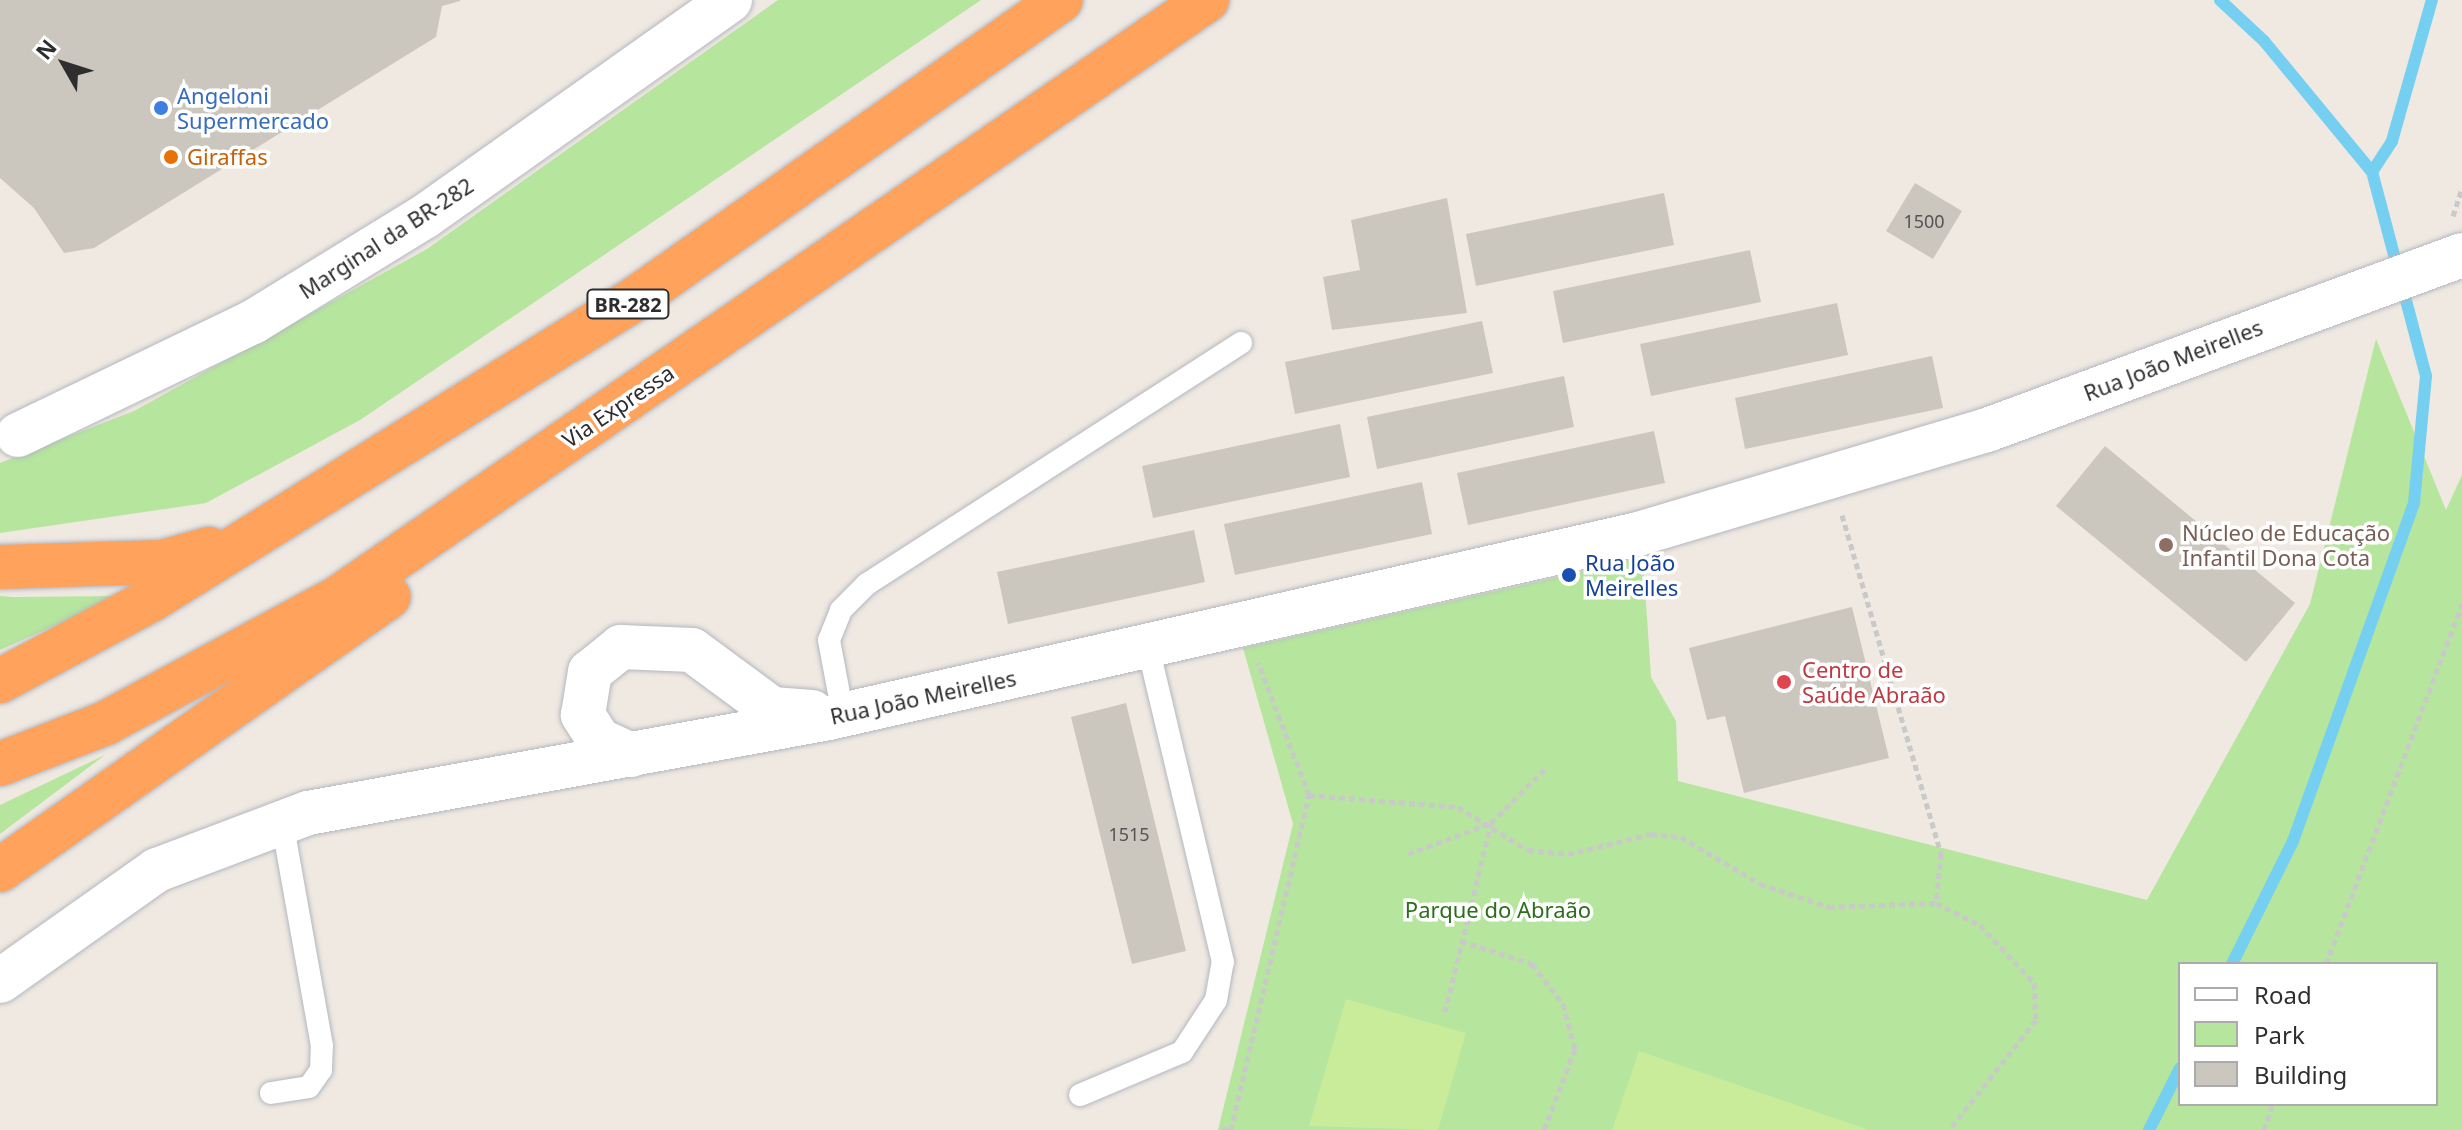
<!DOCTYPE html>
<meta charset="utf-8">
<style>
body{margin:0}
#map{position:relative;width:2462px;height:1130px;overflow:hidden;background:#efe9e1;font-family:"Noto Sans",sans-serif}
div>[style]{position:absolute}
.green>*{inset:0;background:#b6e59e}
.pitch>*{inset:0;background:#c9ec9a}
.stream>*{height:12px;margin:-6px;padding:0 6px;transform-origin:6px;border-radius:6px;background:#75cff0}
.building>*{inset:0;background:#cbc7bf}
.path>*{height:5px;margin-top:-2.5px;transform-origin:0;background:repeating-linear-gradient(90deg,#c9c9c9 0 6px,transparent 0 10px)}
.roads{filter:drop-shadow(0 0 2px #b4b7c1) drop-shadow(0 0 2px #b4b7c1)}
.lane>*{height:22px;margin:-11px;padding:0 11px;transform-origin:11px;border-radius:11px;background:#fff}
.street>*{height:44px;margin:-22px;padding:0 22px;transform-origin:22px;border-radius:22px;background:#fff}
.secondary>*{height:44px;margin:-22px;padding:0 22px;transform-origin:22px;border-radius:22px;background:#fff}
.highway>*{height:44px;margin:-22px;padding:0 22px;transform-origin:22px;border-radius:22px;background:#ffa35c}
.dots>*{width:22px;height:22px;translate:-50% -50%;box-sizing:border-box;border:4px solid #fff;border-radius:50%}
span{translate:-50% -50%;white-space:nowrap;text-align:center;line-height:1.15;-webkit-text-stroke:7px #fff;paint-order:stroke}
.number-label{font-size:18px;color:#555452}
.number-label span{-webkit-text-stroke-width:0}
.shield-label span{padding:2px 6px;background:#fff;border:2px solid;border-radius:6px;-webkit-text-stroke-width:0}
.shield-label{font-size:20px;color:#2e2e2e;font-weight:700}
.shop-label{font-size:22px;color:#366cbe}
.left{translate:0 -50%;text-align:left}
.food-label{font-size:22px;color:#c56008}
.street-label{font-size:22px;color:#2e2e2e}
.education-label{font-size:22px;color:#785e54}
.transit-label{font-size:22px;color:#164399}
.health-label{font-size:22px;color:#be3a42}
.park-label{font-size:22px;color:#2c6e1b}
.legend{position:absolute;left:2178px;top:962px;width:260px;height:144px;box-sizing:border-box;background:#fff;border:2px solid #ababab;margin:0;padding:10px 14px;list-style:none;font-size:24px;color:#2e2e2e}
.legend li{display:flex;align-items:center;gap:16px;height:40px}
.legend b{width:40px;border:2px solid #ababab}
.north{position:absolute;left:24px;top:24px;width:80px;height:80px;-webkit-text-stroke:6px #fff;paint-order:stroke;rotate:309deg;font-size:22px;font-weight:700;line-height:32px;text-align:center;color:#2e2e2e}
.north::after{content:'';display:block;margin:auto;width:28px;height:36px;background:#2e2e2e;clip-path:polygon(50% 0,100% 100%,50% 72%,0 100%)}
</style>
<div id="map">
<div class="green">
<i style="clip-path:polygon(778px 0,981px 0,360px 420px,206px 503px,0 533px,0 463px,134px 411px,427px 249px)"></i>
<i style="clip-path:polygon(evenodd,2376px 339px,2446px 510px,2462px 475px,2462px 1130px,1218px 1130px,1293px 824px,1243px 648px,1643px 558px,1651px 677px,1676px 721px,1678px 781px,2147px 900px,2310px 604px,2376px 339px,2180px 964px,2436px 964px,2436px 1104px,2180px 1104px,2180px 964px)"></i>
<i style="clip-path:polygon(0 596px,14px 597px,121px 596px,0 650px)"></i>
<i style="clip-path:polygon(105px 755px,0 834px,0 805px)"></i>
</div>
<div class="pitch">
<i style="clip-path:polygon(1346px 999px,1466px 1033px,1438px 1130px,1309px 1126px)"></i>
<i style="clip-path:polygon(1639px 1051px,1869px 1130px,1612px 1130px)"></i>
</div>
<div class="stream">
<i style="left:2220px;top:0;width:60px;rotate:43deg"></i>
<i style="left:2264px;top:41px;width:170px;rotate:50.5deg"></i>
<i style="left:2232px;top:964px;width:137px;rotate:-63.6deg"></i>
<i style="left:2293px;top:841px;width:359px;rotate:-70.3deg"></i>
<i style="left:2414px;top:503px;width:128px;rotate:-84.6deg"></i>
<i style="left:2426px;top:376px;width:211px;rotate:-104.8deg"></i>
<i style="left:2372px;top:172px;width:37px;rotate:-57deg"></i>
<i style="left:2392px;top:141px;width:147px;rotate:-74.2deg"></i>
<i style="left:2149px;top:1130px;width:69px;rotate:-63.4deg"></i>
</div>
<div class="building">
<i style="clip-path:polygon(0 0,460px 0,460px 1px,442px 6px,436px 37px,94px 248px,64px 253px,34px 208px,0 178px)"></i>
<i style="clip-path:polygon(1915px 183px,1962px 211px,1933px 259px,1886px 231px)"></i>
<i style="clip-path:polygon(1664px 193px,1674px 245px,1476px 286px,1466px 234px)"></i>
<i style="clip-path:polygon(1447px 198px,1467px 313px,1332px 330px,1323px 277px,1360px 270px,1351px 220px)"></i>
<i style="clip-path:polygon(1750px 250px,1761px 302px,1563px 343px,1553px 291px)"></i>
<i style="clip-path:polygon(1837px 303px,1848px 355px,1651px 396px,1640px 344px)"></i>
<i style="clip-path:polygon(1482px 321px,1493px 373px,1295px 414px,1285px 362px)"></i>
<i style="clip-path:polygon(1932px 356px,1943px 408px,1745px 449px,1735px 398px)"></i>
<i style="clip-path:polygon(1564px 376px,1574px 427px,1377px 469px,1367px 417px)"></i>
<i style="clip-path:polygon(1340px 424px,1350px 477px,1153px 518px,1142px 466px)"></i>
<i style="clip-path:polygon(1654px 431px,1665px 483px,1468px 525px,1457px 473px)"></i>
<i style="clip-path:polygon(2105px 446px,2295px 603px,2246px 662px,2056px 506px)"></i>
<i style="clip-path:polygon(1422px 482px,1432px 534px,1235px 575px,1224px 524px)"></i>
<i style="clip-path:polygon(1194px 530px,1205px 582px,1008px 624px,997px 572px)"></i>
<i style="clip-path:polygon(1852px 607px,1889px 758px,1744px 793px,1725px 716px,1707px 720px,1689px 648px)"></i>
<i style="clip-path:polygon(1126px 703px,1186px 951px,1132px 964px,1071px 717px)"></i>
</div>
<div class="path">
<i style="left:2453px;top:216px;width:28px;rotate:-72deg"></i>
<i style="left:1842px;top:515px;width:352px;rotate:73.7deg"></i>
<i style="left:1941px;top:853px;width:50px;rotate:95.7deg"></i>
<i style="left:1309px;top:795px;width:149px;rotate:4.6deg"></i>
<i style="left:1458px;top:807px;width:82px;rotate:31.6deg"></i>
<i style="left:1528px;top:850px;width:40px;rotate:5.7deg"></i>
<i style="left:1568px;top:854px;width:85px;rotate:-13.5deg"></i>
<i style="left:1651px;top:834px;width:30px;rotate:6deg"></i>
<i style="left:1681px;top:837px;width:92px;rotate:30.7deg"></i>
<i style="left:1760px;top:884px;width:73px;rotate:18.4deg"></i>
<i style="left:1829px;top:907px;width:107px;rotate:-2.1deg"></i>
<i style="left:1936px;top:903px;width:49px;rotate:26.6deg"></i>
<i style="left:1980px;top:925px;width:79px;rotate:47deg"></i>
<i style="left:2034px;top:983px;width:37px;rotate:87deg"></i>
<i style="left:2036px;top:1020px;width:140px;rotate:128.3deg"></i>
<i style="left:1408px;top:854px;width:89px;rotate:-20.5deg"></i>
<i style="left:1491px;top:823px;width:78px;rotate:-45deg"></i>
<i style="left:1461px;top:941px;width:75px;rotate:17.9deg"></i>
<i style="left:1532px;top:964px;width:51px;rotate:52.2deg"></i>
<i style="left:1563px;top:1004px;width:47px;rotate:75.1deg"></i>
<i style="left:1575px;top:1049px;width:87px;rotate:110.9deg"></i>
<i style="left:2326px;top:964px;width:385px;rotate:-69.3deg"></i>
<i style="left:1445px;top:1012px;width:195px;rotate:-76.3deg"></i>
<i style="left:1222px;top:1130px;width:10px;rotate:-24deg"></i>
<i style="left:1231px;top:1130px;width:344px;rotate:-76.9deg"></i>
<i style="left:1309px;top:795px;width:142px;rotate:-111deg"></i>
<i style="left:2264px;top:1130px;width:28px;rotate:-71deg"></i>
</div>
<div class="roads">
<div class="lane">
<i style="left:843px;top:715px;width:76px;rotate:-100.6deg"></i>
<i style="left:829px;top:640px;width:32px;rotate:-68deg"></i>
<i style="left:841px;top:610px;width:37px;rotate:-45deg"></i>
<i style="left:867px;top:584px;width:445px;rotate:-32.8deg"></i>
<i style="left:271px;top:1093px;width:38px;rotate:-9deg"></i>
<i style="left:309px;top:1087px;width:21px;rotate:-55deg"></i>
<i style="left:321px;top:1070px;width:24px;rotate:-88deg"></i>
<i style="left:322px;top:1046px;width:229px;rotate:-100.1deg"></i>
<i style="left:1080px;top:1095px;width:111px;rotate:-22.9deg"></i>
<i style="left:1182px;top:1052px;width:62px;rotate:-56.8deg"></i>
<i style="left:1216px;top:1000px;width:39px;rotate:-80deg"></i>
<i style="left:1223px;top:962px;width:324px;rotate:-103.4deg"></i>
</div>
<div class="street">
<i style="left:18px;top:435px;width:261px;rotate:-25.7deg"></i>
<i style="left:253px;top:322px;width:201px;rotate:-31.6deg"></i>
<i style="left:424px;top:217px;width:375px;rotate:-35.3deg"></i>
</div>
<div class="secondary">
<i style="left:631px;top:755px;width:35px;rotate:-155deg"></i>
<i style="left:599px;top:740px;width:30px;rotate:-123deg"></i>
<i style="left:583px;top:715px;width:44px;rotate:-80.8deg"></i>
<i style="left:590px;top:672px;width:40px;rotate:-39deg"></i>
<i style="left:621px;top:647px;width:71px;rotate:2.4deg"></i>
<i style="left:692px;top:650px;width:99px;rotate:36.4deg"></i>
<i style="left:772px;top:709px;width:40px;rotate:4.3deg"></i>
<i style="left:0;top:981px;width:192px;rotate:-35.3deg"></i>
<i style="left:157px;top:870px;width:161px;rotate:-20.7deg"></i>
<i style="left:308px;top:813px;width:530px;rotate:-10.33deg"></i>
<i style="left:829px;top:718px;width:830px;rotate:-12.81deg"></i>
<i style="left:1638px;top:534px;width:364px;rotate:-16.6deg"></i>
<i style="left:1987px;top:430px;width:506px;rotate:-20.22deg"></i>
</div>
<div class="highway">
<i style="left:0;top:567px;width:163px;rotate:-1.8deg"></i>
<i style="left:163px;top:562px;width:48px;rotate:-15.8deg"></i>
<i style="left:0;top:681px;width:171px;rotate:-28.2deg"></i>
<i style="left:151px;top:600px;width:570px;rotate:-31.88deg"></i>
<i style="left:635px;top:299px;width:520px;rotate:-35.06deg"></i>
<i style="left:0;top:764px;width:114px;rotate:-21.1deg"></i>
<i style="left:106px;top:723px;width:264px;rotate:-28.3deg"></i>
<i style="left:338px;top:598px;width:1055px;rotate:-34.53deg"></i>
<i style="left:0;top:870px;width:475px;rotate:-35.1deg"></i>
</div>
</div>
<div class="dots">
<i style="left:161px;top:108px;background:#3f7fe0"></i>
<i style="left:171px;top:157px;background:#e8710a"></i>
<i style="left:2166px;top:545px;background:#8d6e63"></i>
<i style="left:1569px;top:575px;background:#1a4fb4"></i>
<i style="left:1784px;top:682px;background:#e0444e"></i>
</div>
<div class="number-label">
<span style="left:1924px;top:221px">1500</span>
<span style="left:1129px;top:834px">1515</span>
</div>
<div class="shield-label">
<span style="left:628px;top:304px">BR-282</span>
</div>
<div class="shop-label">
<span class="left" style="left:177px;top:108px">Angeloni<br>Supermercado</span>
</div>
<div class="food-label">
<span class="left" style="left:187px;top:157px">Giraffas</span>
</div>
<div class="street-label">
<span style="left:386px;top:238px;rotate:-33deg">Marginal da BR-282</span>
<span style="left:2173px;top:360px;rotate:-21deg">Rua João Meirelles</span>
<span style="left:618px;top:406px;rotate:-34deg">Via Expressa</span>
<span style="left:923px;top:697px;rotate:-12deg">Rua João Meirelles</span>
</div>
<div class="education-label">
<span class="left" style="left:2182px;top:545px">Núcleo de Educação<br>Infantil Dona Cota</span>
</div>
<div class="transit-label">
<span class="left" style="left:1585px;top:575px">Rua João<br>Meirelles</span>
</div>
<div class="health-label">
<span class="left" style="left:1802px;top:682px">Centro de<br>Saúde Abraão</span>
</div>
<div class="park-label">
<span style="left:1498px;top:910px">Parque do Abraão</span>
</div>
<ul class="legend">
<li><b style="height:10px;background:#fff"></b>Road</li>
<li><b style="height:22px;background:#b6e59e"></b>Park</li>
<li><b style="height:22px;background:#cbc7bf"></b>Building</li>
</ul>
<div class="north">N</div>
</div>
